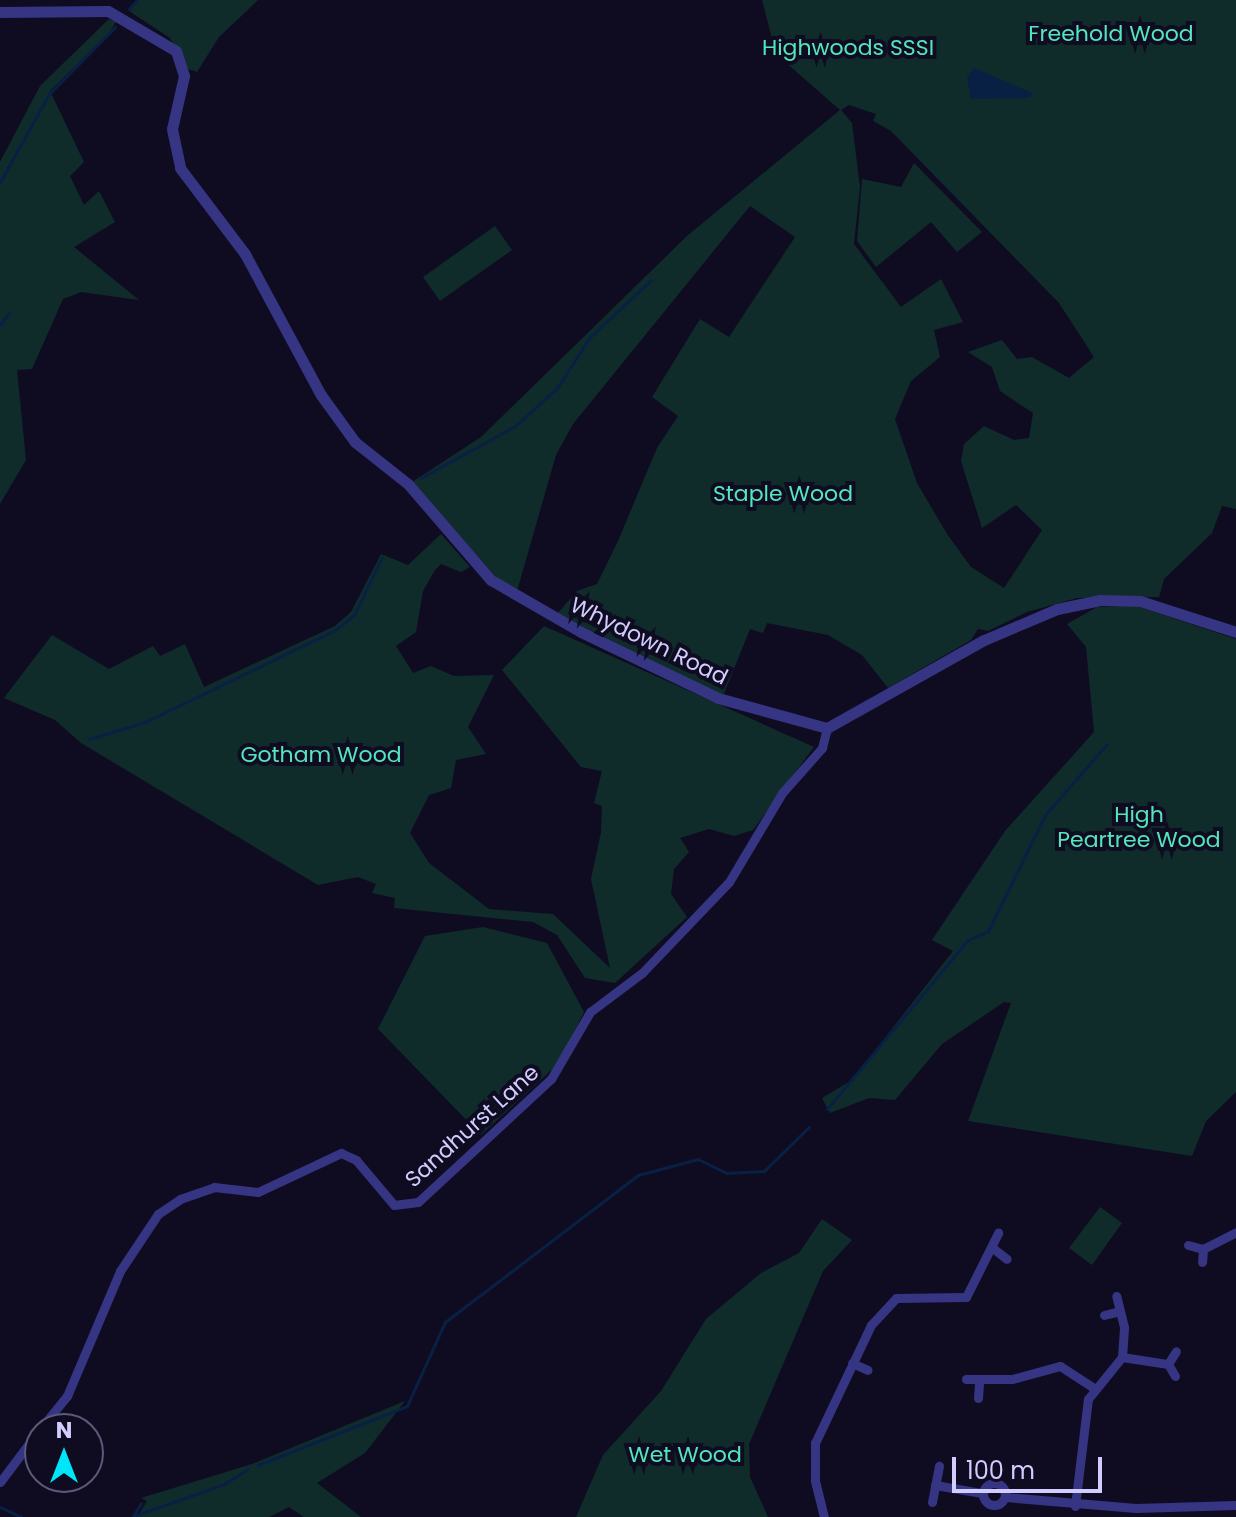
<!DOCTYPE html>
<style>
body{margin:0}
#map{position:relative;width:1236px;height:1517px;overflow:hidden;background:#0f0c22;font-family:Poppins,sans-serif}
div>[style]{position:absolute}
.green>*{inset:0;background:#0f2c2b}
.water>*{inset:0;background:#092045}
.stream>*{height:3px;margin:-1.5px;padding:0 1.5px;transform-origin:1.5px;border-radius:1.5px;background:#092045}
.minor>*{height:9px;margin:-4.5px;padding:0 4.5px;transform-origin:4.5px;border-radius:4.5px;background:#363584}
.minor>.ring{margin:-4.5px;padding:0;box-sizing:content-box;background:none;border:9px solid #363584;border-radius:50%}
.tertiary>*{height:11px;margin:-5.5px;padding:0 5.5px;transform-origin:5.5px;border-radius:5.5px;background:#363584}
span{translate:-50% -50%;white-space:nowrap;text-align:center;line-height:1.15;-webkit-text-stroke:8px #0f0c22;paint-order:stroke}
.park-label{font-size:22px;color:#54e5bd}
.street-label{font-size:22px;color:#d2cdff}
.north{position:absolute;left:24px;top:1413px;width:80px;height:80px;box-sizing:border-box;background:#0f0c22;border:2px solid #5d597a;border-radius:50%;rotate:0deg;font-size:22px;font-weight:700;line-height:32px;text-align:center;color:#d2cdff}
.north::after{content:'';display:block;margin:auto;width:28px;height:36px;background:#00e6f8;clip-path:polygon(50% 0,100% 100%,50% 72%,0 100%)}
.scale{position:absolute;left:952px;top:1457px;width:150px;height:36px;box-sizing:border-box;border:4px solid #d2cdff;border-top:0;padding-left:10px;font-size:24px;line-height:28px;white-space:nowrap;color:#d2cdff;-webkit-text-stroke:6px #0f0c22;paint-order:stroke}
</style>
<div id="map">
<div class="green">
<i style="clip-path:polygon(139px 0,258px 0,219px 37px,197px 72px,188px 69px,170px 38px,129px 11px)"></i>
<i style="clip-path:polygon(evenodd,762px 0,1236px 0,1236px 509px,1222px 506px,1212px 533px,1164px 579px,1159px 597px,1077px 598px,1027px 612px,988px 631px,978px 629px,971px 640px,888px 688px,862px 655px,828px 635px,767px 623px,763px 633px,750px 629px,723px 696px,557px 614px,577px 591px,597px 584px,618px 541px,657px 448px,678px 416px,652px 397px,700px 319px,729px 337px,795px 237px,750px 206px,573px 424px,556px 455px,517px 591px,497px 578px,412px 482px,481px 437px,687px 236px,840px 110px,776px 54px,762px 0,849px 105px,876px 114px,873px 121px,891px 131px,1059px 303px,1094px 357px,1069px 378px,1032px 357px,1017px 359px,1002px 340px,968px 352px,992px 367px,1000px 391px,1033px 413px,1029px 438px,1014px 440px,984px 426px,964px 444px,961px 461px,982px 528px,1016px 505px,1042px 530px,1004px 588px,971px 567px,947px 534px,917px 483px,895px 419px,911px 381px,940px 357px,934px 330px,963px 322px,941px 279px,901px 307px,854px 244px,860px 187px,852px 123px,841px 110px,849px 105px)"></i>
<i style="clip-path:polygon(109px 19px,116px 22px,109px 33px,50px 91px,84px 162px,70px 176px,84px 205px,99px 191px,115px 222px,74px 247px,139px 300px,81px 292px,63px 299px,32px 369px,17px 370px,26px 460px,0 504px,0 162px,40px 86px)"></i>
<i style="clip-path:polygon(914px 163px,982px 232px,957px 252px,931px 222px,876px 267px,857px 241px,862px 179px,901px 187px)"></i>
<i style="clip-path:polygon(495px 226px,512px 250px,440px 301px,423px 277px)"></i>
<i style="clip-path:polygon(441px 534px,470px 567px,461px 572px,441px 564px,435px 570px,423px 591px,416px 632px,396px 646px,413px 673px,431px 666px,454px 676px,494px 675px,468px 727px,486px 754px,456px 760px,451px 788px,429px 795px,410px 833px,429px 863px,489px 909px,553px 914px,610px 968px,591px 879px,601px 832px,602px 806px,594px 803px,602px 771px,581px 767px,502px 670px,544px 626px,814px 747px,753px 830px,734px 836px,709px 829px,680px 838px,689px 852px,674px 869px,671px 894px,687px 917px,615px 983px,585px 978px,557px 935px,533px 922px,394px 908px,395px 898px,372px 893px,376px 884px,358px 877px,318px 885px,81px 743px,55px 720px,4px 698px,52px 635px,109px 669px,153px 646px,160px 656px,185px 644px,204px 687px,335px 626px,351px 612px,381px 554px,408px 565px)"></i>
<i style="clip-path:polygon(1136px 606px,1236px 639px,1236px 1092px,1206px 1121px,1192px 1156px,968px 1121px,1011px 1003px,1004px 1002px,942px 1044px,895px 1100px,869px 1098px,830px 1113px,822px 1098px,852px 1080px,953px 951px,932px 940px,1005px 831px,1094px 732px,1086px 647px,1067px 624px,1097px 607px)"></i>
<i style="clip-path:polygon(483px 927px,547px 943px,584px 1012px,558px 1064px,481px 1135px,378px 1029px,425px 936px)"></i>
<i style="clip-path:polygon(1100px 1207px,1122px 1223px,1092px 1265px,1069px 1248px)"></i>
<i style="clip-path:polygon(822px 1219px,852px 1240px,823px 1271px,749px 1444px,750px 1477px,768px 1517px,576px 1517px,603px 1455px,661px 1391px,706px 1319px,761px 1273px,799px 1253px)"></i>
<i style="clip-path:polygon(405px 1401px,365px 1453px,317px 1483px,361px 1517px,304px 1517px,289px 1507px,269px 1517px,137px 1517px,147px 1501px,141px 1498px,252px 1464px)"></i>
</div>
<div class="water">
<i style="clip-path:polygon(974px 68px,1032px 93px,1030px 98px,971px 99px,967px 77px)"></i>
</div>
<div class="stream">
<i style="left:129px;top:9px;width:12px;rotate:-48deg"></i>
<i style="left:0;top:182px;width:101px;rotate:-60.9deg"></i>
<i style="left:49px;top:94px;width:94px;rotate:-45.4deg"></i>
<i style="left:0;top:325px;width:15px;rotate:-53deg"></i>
<i style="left:421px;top:478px;width:107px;rotate:-29deg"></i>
<i style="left:515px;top:426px;width:57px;rotate:-42.1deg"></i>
<i style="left:557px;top:388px;width:61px;rotate:-57.1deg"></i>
<i style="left:590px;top:337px;width:83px;rotate:-43.1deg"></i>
<i style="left:89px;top:739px;width:59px;rotate:-16.9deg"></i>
<i style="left:145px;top:722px;width:211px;rotate:-25.8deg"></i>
<i style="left:335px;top:630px;width:24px;rotate:-38deg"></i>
<i style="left:354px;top:615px;width:64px;rotate:-64.2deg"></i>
<i style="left:827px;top:1109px;width:220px;rotate:-50.2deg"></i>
<i style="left:968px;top:940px;width:22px;rotate:-24deg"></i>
<i style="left:988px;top:931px;width:129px;rotate:-63.8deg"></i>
<i style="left:1045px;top:815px;width:94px;rotate:-48.9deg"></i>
<i style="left:258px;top:1465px;width:160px;rotate:-21.6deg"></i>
<i style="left:407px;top:1406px;width:92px;rotate:-65.7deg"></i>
<i style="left:445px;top:1322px;width:243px;rotate:-37.3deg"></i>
<i style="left:638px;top:1175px;width:62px;rotate:-14.9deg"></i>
<i style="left:698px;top:1159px;width:32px;rotate:26deg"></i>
<i style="left:727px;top:1173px;width:37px;rotate:-3deg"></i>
<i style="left:764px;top:1171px;width:63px;rotate:-44.4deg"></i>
<i style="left:0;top:1507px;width:23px;rotate:25deg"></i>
<i style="left:133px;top:1516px;width:15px;rotate:-58deg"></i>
<i style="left:134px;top:1516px;width:96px;rotate:-19.6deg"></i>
<i style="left:224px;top:1484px;width:28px;rotate:-32deg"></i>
</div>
<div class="minor">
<i style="left:1188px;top:1245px;width:16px;rotate:15deg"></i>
<i style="left:1203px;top:1249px;width:13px;rotate:94deg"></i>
<i style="left:994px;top:1249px;width:16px;rotate:38deg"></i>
<i style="left:1203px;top:1249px;width:37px;rotate:-27deg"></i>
<i style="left:1104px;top:1315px;width:16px;rotate:-14deg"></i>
<i style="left:1122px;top:1357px;width:47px;rotate:8.7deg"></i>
<i style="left:852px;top:1363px;width:17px;rotate:24deg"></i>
<i style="left:1175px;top:1376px;width:14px;rotate:-120deg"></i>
<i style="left:1168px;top:1364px;width:15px;rotate:-58deg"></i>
<i style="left:966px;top:1379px;width:46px"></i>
<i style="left:1012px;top:1379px;width:50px;rotate:-15.2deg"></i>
<i style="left:1060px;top:1366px;width:40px;rotate:32.9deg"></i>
<i style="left:978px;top:1398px;width:16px;rotate:-86deg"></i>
<i style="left:40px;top:1429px;width:43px;rotate:-50.7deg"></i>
<i style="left:67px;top:1396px;width:136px;rotate:-67deg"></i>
<i style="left:120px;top:1271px;width:69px;rotate:-56.3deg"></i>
<i style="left:158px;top:1214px;width:27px;rotate:-34deg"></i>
<i style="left:180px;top:1199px;width:36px;rotate:-19deg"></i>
<i style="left:214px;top:1187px;width:44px;rotate:6.5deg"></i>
<i style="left:258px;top:1192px;width:92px;rotate:-25.2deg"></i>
<i style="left:341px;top:1153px;width:17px;rotate:25deg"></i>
<i style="left:356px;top:1160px;width:59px;rotate:49.8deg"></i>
<i style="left:394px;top:1205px;width:24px;rotate:-7deg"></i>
<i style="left:418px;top:1202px;width:181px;rotate:-42.8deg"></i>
<i style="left:551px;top:1079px;width:78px;rotate:-59.8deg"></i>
<i style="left:590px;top:1012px;width:65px;rotate:-36.9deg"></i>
<i style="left:642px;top:973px;width:126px;rotate:-46.3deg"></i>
<i style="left:729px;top:882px;width:104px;rotate:-59.2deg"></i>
<i style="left:782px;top:793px;width:60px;rotate:-48.4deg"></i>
<i style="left:822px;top:748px;width:21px;rotate:-76deg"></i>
<i style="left:0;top:1482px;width:66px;rotate:-53deg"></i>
<i class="ring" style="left:983px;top:1483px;width:13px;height:13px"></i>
<i style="left:935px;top:1485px;width:48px;rotate:9.7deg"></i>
<i style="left:1005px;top:1497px;width:131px;rotate:4.8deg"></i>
<i style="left:1136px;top:1508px;width:100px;rotate:-1.7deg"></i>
<i style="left:932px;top:1502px;width:37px;rotate:-79deg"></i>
<i style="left:1075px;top:1506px;width:108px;rotate:-83.1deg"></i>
<i style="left:1088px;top:1399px;width:54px;rotate:-51deg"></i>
<i style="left:1122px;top:1357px;width:30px;rotate:-86deg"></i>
<i style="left:1124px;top:1327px;width:32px;rotate:-104deg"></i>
<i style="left:824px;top:1517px;width:38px;rotate:-104deg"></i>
<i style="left:815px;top:1480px;width:37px;rotate:-90deg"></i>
<i style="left:815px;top:1443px;width:131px;rotate:-64.6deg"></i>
<i style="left:871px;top:1325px;width:37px;rotate:-47deg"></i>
<i style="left:896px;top:1298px;width:70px;rotate:-0.8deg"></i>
<i style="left:966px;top:1297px;width:72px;rotate:-63.4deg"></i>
</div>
<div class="tertiary">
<i style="left:0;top:12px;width:108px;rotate:-0.5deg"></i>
<i style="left:108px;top:11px;width:79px;rotate:30.5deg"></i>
<i style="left:176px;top:51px;width:26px;rotate:72deg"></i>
<i style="left:184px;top:76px;width:54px;rotate:102.8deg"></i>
<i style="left:172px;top:129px;width:40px;rotate:78deg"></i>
<i style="left:180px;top:168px;width:108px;rotate:52.9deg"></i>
<i style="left:245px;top:254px;width:160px;rotate:61.7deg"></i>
<i style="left:321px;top:395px;width:58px;rotate:54.1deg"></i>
<i style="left:355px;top:442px;width:68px;rotate:38.4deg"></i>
<i style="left:408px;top:484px;width:127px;rotate:49.2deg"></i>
<i style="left:491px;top:580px;width:104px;rotate:30deg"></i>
<i style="left:581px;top:632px;width:152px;rotate:25.7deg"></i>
<i style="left:718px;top:698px;width:113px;rotate:15.4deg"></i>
<i style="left:827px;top:728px;width:180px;rotate:-29.3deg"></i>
<i style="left:984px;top:640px;width:79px;rotate:-23deg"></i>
<i style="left:1057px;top:609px;width:44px;rotate:-11.8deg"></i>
<i style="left:1100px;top:600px;width:40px;rotate:1.4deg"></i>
<i style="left:1140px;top:601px;width:101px;rotate:17.9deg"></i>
</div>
<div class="park-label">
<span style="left:1111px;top:34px">Freehold Wood</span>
<span style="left:848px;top:48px">Highwoods SSSI</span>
<span style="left:783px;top:494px">Staple Wood</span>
<span style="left:321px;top:755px">Gotham Wood</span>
<span style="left:1139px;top:827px">High<br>Peartree Wood</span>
<span style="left:685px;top:1455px">Wet Wood</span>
</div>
<div class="street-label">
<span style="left:649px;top:641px;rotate:26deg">Whydown Road</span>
<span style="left:472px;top:1126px;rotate:-42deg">Sandhurst Lane</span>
</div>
<div class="north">N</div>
<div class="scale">100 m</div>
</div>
